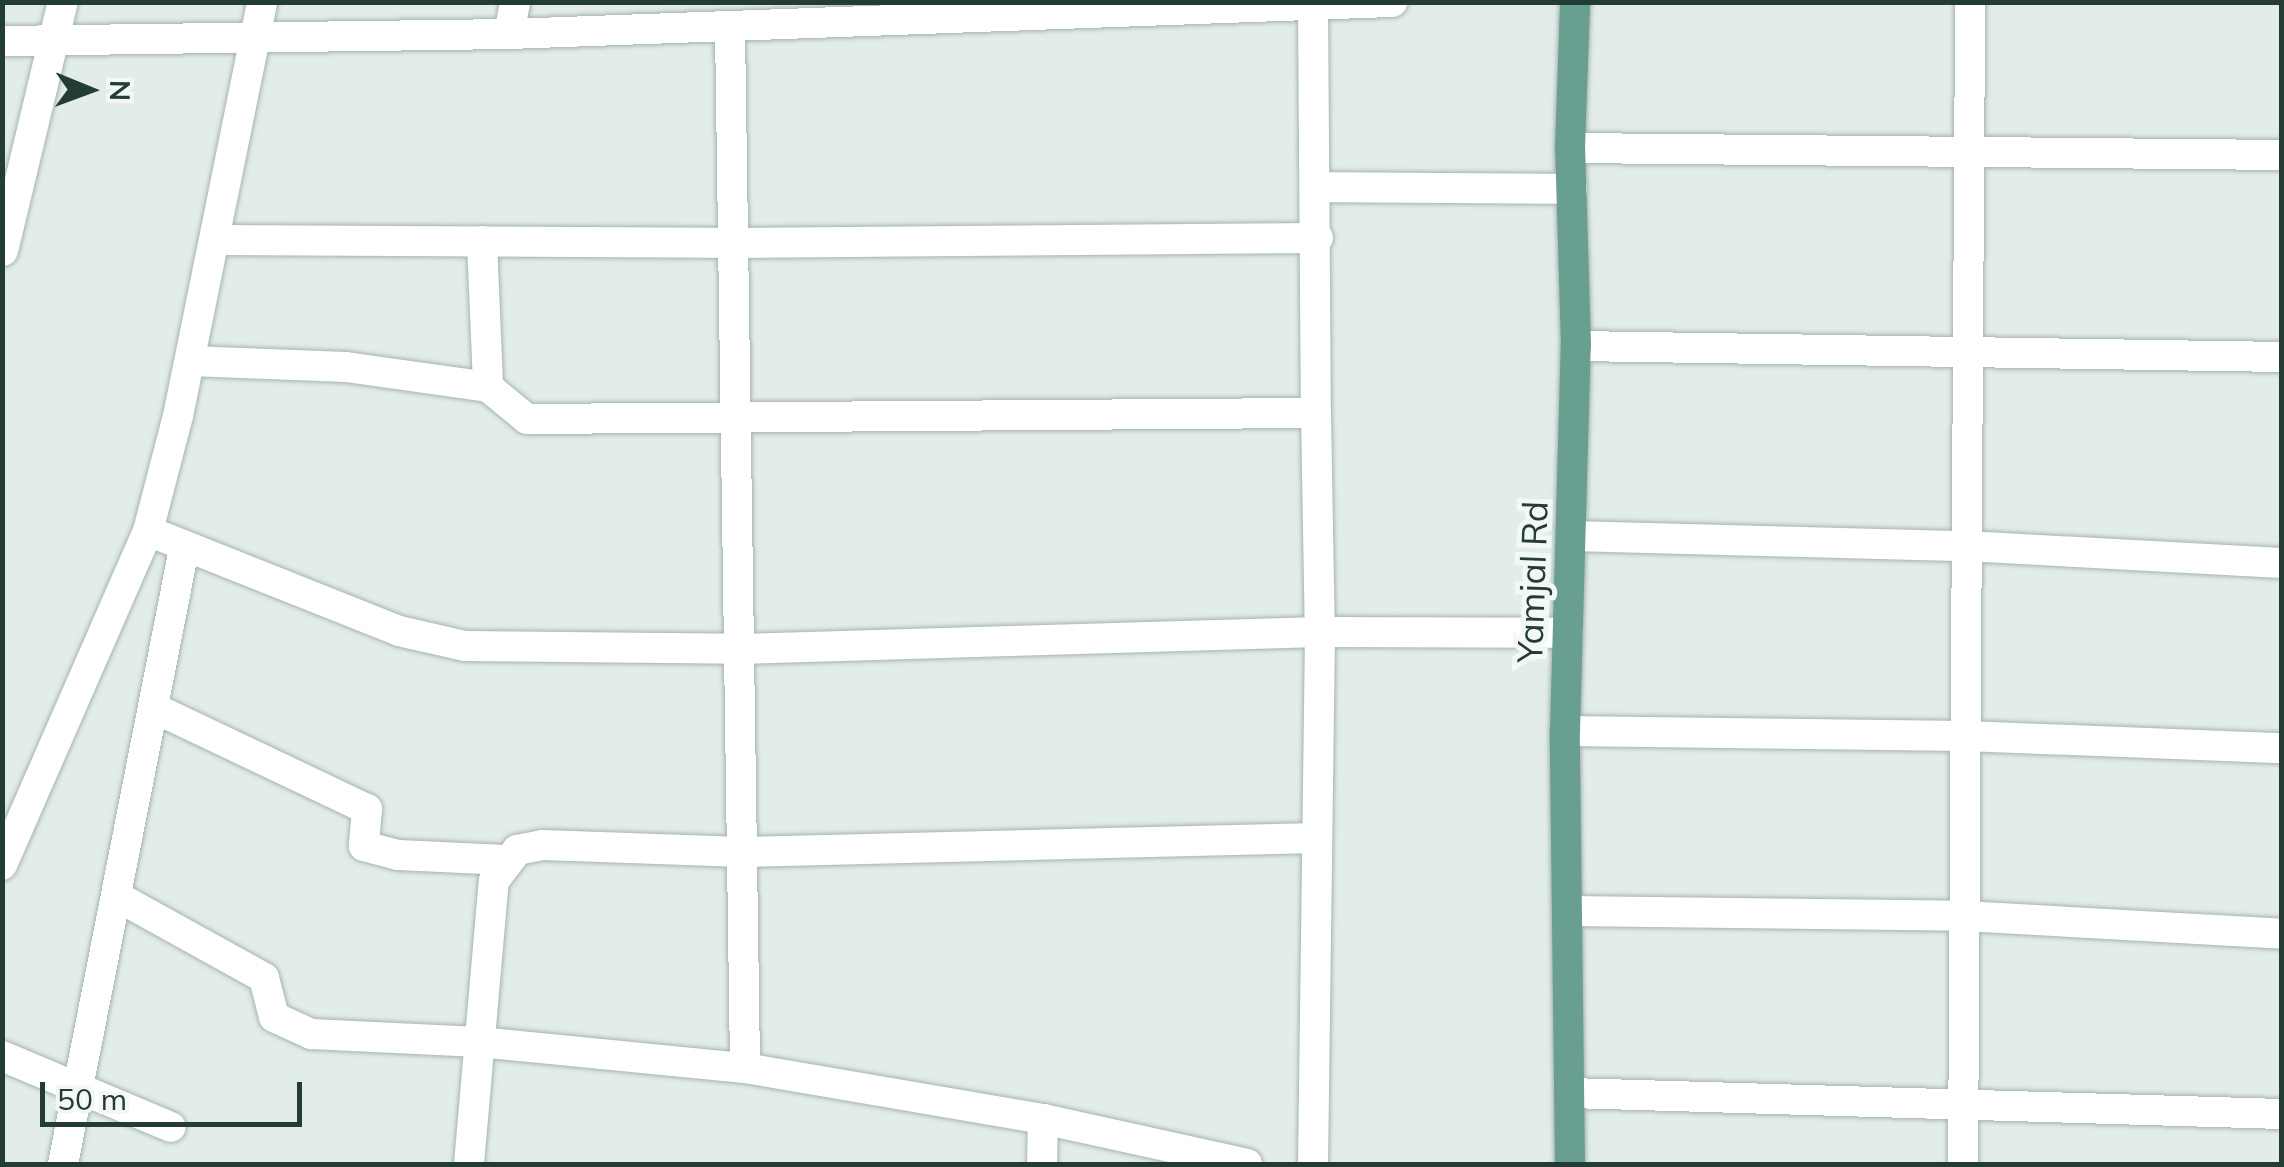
<!DOCTYPE html>
<style>
body{margin:0}
#map{position:relative;width:2284px;height:1167px;overflow:hidden;background:#e2ece8;font-family:Mulish,sans-serif}
div>[style]{position:absolute}
.roads{filter:drop-shadow(0 0 2px #a5b4af) drop-shadow(0 0 2px #a5b4af)}
.minor>*{height:30px;margin:-15px;padding:0 15px;transform-origin:15px;border-radius:15px;background:#fff}
.major>*{height:30px;margin:-15px;padding:0 15px;transform-origin:15px;border-radius:15px;background:#699f91}
span{translate:-50% -50%;white-space:nowrap;text-align:center;line-height:1.15;-webkit-text-stroke:10px #f3f8f5;paint-order:stroke}
.street-label{font-size:35px;color:#233c35}
.frame{position:absolute;inset:0;border:5px solid #233c35;pointer-events:none}
.north{position:absolute;left:40px;top:40px;width:100px;height:100px;-webkit-text-stroke:8px #f3f8f5;paint-order:stroke;rotate:91deg;font-size:28px;font-weight:700;line-height:40px;text-align:center;color:#233c35}
.north::after{content:'';display:block;margin:auto;width:35px;height:45px;background:#233c35;clip-path:polygon(50% 0,100% 100%,50% 72%,0 100%)}
.scale{position:absolute;left:40px;top:1082px;width:262px;height:45px;box-sizing:border-box;border:5px solid #233c35;border-top:0;padding-left:12px;font-size:30px;line-height:35px;white-space:nowrap;color:#233c35;-webkit-text-stroke:8px #f3f8f5;paint-order:stroke}
</style>
<div id="map">
<div class="roads">
<div class="minor">
<i style="left:1313px;top:2px;width:411px;rotate:89.6deg"></i>
<i style="left:730px;top:28px;width:1040px;rotate:89.17deg"></i>
<i style="left:509px;top:34px;width:33px;rotate:-79deg"></i>
<i style="left:2px;top:41px;width:507px;rotate:-0.79deg"></i>
<i style="left:509px;top:34px;width:884px;rotate:-2.08deg"></i>
<i style="left:1570px;top:148px;width:712px;rotate:0.56deg"></i>
<i style="left:1317px;top:187px;width:255px;rotate:0.4deg"></i>
<i style="left:216px;top:240px;width:517px;rotate:0.33deg"></i>
<i style="left:733px;top:243px;width:585px;rotate:-0.49deg"></i>
<i style="left:482px;top:241px;width:146px;rotate:87.6deg"></i>
<i style="left:488px;top:387px;width:50px;rotate:39.4deg"></i>
<i style="left:527px;top:419px;width:789px;rotate:-0.44deg"></i>
<i style="left:1316px;top:413px;width:219px;rotate:89deg"></i>
<i style="left:1320px;top:632px;width:532px;rotate:90.75deg"></i>
<i style="left:3px;top:251px;width:256px;rotate:-76.5deg"></i>
<i style="left:1576px;top:346px;width:706px;rotate:0.89deg"></i>
<i style="left:190px;top:361px;width:156px;rotate:2.2deg"></i>
<i style="left:346px;top:367px;width:143px;rotate:8deg"></i>
<i style="left:148px;top:531px;width:119px;rotate:-75.4deg"></i>
<i style="left:178px;top:416px;width:422px;rotate:-78.5deg"></i>
<i style="left:1571px;top:536px;width:395px;rotate:1.5deg"></i>
<i style="left:1966px;top:546px;width:316px;rotate:3.1deg"></i>
<i style="left:154px;top:708px;width:236px;rotate:25.4deg"></i>
<i style="left:367px;top:809px;width:37px;rotate:95deg"></i>
<i style="left:364px;top:846px;width:35px;rotate:15deg"></i>
<i style="left:398px;top:855px;width:108px;rotate:2.7deg"></i>
<i style="left:1565px;top:731px;width:400px;rotate:0.7deg"></i>
<i style="left:1965px;top:736px;width:317px;rotate:2.2deg"></i>
<i style="left:2px;top:865px;width:365px;rotate:-66.4deg"></i>
<i style="left:148px;top:531px;width:270px;rotate:21.7deg"></i>
<i style="left:399px;top:631px;width:68px;rotate:12.8deg"></i>
<i style="left:465px;top:646px;width:274px;rotate:0.6deg"></i>
<i style="left:739px;top:649px;width:581px;rotate:-1.68deg"></i>
<i style="left:1320px;top:632px;width:248px;rotate:0.2deg"></i>
<i style="left:118px;top:897px;width:167px;rotate:29deg"></i>
<i style="left:264px;top:978px;width:40px;rotate:75.6deg"></i>
<i style="left:274px;top:1017px;width:41px;rotate:24.7deg"></i>
<i style="left:311px;top:1034px;width:168px;rotate:2.7deg"></i>
<i style="left:479px;top:1042px;width:267px;rotate:5.6deg"></i>
<i style="left:745px;top:1068px;width:302px;rotate:9.7deg"></i>
<i style="left:1043px;top:1119px;width:209px;rotate:12.4deg"></i>
<i style="left:1567px;top:911px;width:397px;rotate:0.7deg"></i>
<i style="left:1964px;top:916px;width:319px;rotate:3.2deg"></i>
<i style="left:2px;top:1056px;width:183px;rotate:22.8deg"></i>
<i style="left:1570px;top:1093px;width:712px;rotate:1.69deg"></i>
<i style="left:63px;top:1164px;width:627px;rotate:-78.87deg"></i>
<i style="left:469px;top:1164px;width:284px;rotate:-85deg"></i>
<i style="left:494px;top:881px;width:39px;rotate:-53deg"></i>
<i style="left:517px;top:850px;width:26px;rotate:-11deg"></i>
<i style="left:543px;top:845px;width:200px;rotate:2deg"></i>
<i style="left:743px;top:852px;width:574px;rotate:-1.4deg"></i>
<i style="left:1042px;top:1164px;width:45px;rotate:-88.7deg"></i>
<i style="left:1963px;top:1164px;width:1162px;rotate:-89.65deg"></i>
</div>
<div class="major">
<i style="left:1570px;top:1164px;width:433px;rotate:-90.7deg"></i>
<i style="left:1565px;top:731px;width:385px;rotate:-88.4deg"></i>
<i style="left:1576px;top:346px;width:198px;rotate:-91.7deg"></i>
<i style="left:1570px;top:148px;width:146px;rotate:-88deg"></i>
</div>
</div>
<div class="street-label">
<span style="left:1532px;top:582px;rotate:-88deg">Yamjal Rd</span>
</div>
<div class="frame"></div>
<div class="north">N</div>
<div class="scale">50 m</div>
</div>
